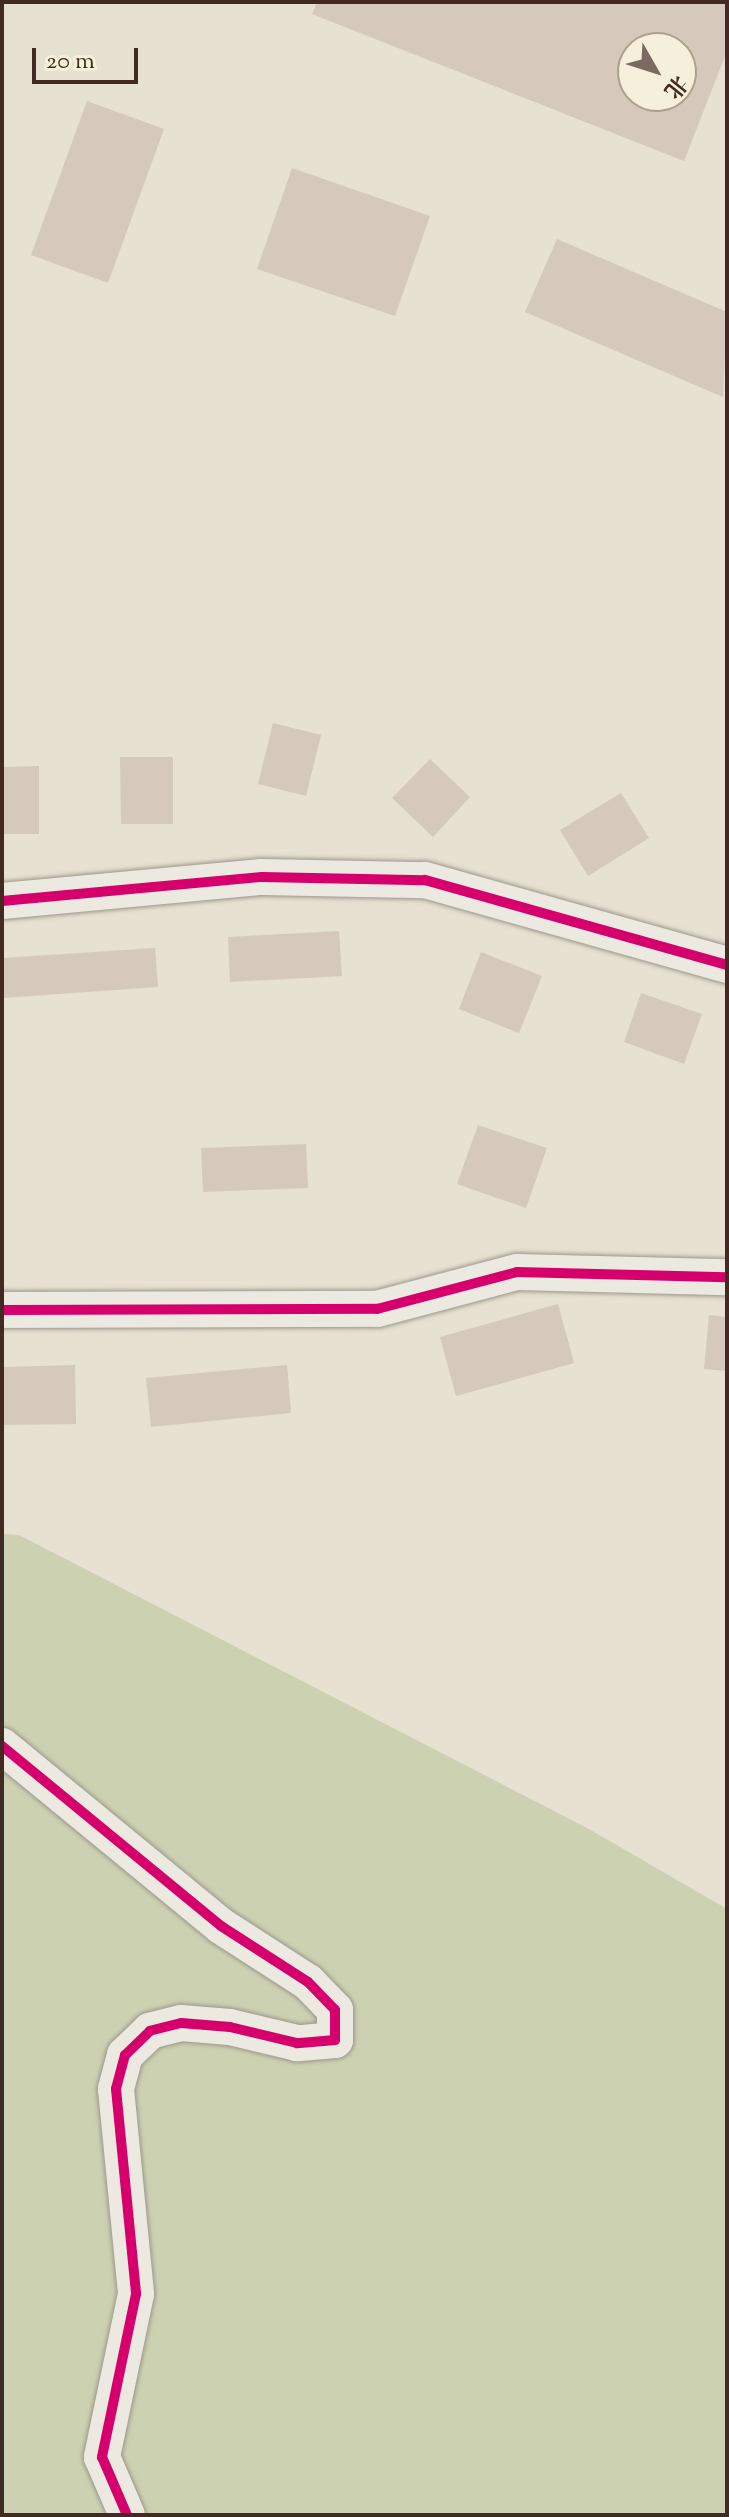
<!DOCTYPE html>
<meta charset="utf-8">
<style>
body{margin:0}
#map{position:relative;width:729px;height:2517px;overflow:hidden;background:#e6e1d0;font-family:"Sorts Mill Goudy","Noto Serif SC",serif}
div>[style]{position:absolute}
.green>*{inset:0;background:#ccd2b1}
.building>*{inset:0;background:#d4c9bb}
.roads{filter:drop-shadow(0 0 2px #9d978d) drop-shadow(0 0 2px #9d978d)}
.minor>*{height:36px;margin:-18px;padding:0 18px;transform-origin:18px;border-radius:18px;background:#ece9e0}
.cycleway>*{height:10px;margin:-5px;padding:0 5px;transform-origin:5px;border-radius:5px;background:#d6006c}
span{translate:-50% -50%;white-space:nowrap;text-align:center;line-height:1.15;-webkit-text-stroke:8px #f5efdb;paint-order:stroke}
.frame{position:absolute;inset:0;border:4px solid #422a22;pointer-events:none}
.north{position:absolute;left:617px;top:32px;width:80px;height:80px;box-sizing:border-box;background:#f5efdb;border:2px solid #ada091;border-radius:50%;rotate:129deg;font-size:22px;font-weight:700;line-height:32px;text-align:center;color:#422a22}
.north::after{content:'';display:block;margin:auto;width:28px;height:36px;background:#7b6a5f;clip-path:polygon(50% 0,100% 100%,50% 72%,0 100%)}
.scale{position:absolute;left:32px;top:48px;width:106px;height:36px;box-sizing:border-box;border:4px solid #422a22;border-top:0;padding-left:10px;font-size:24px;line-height:28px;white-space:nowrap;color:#422a22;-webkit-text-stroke:6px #f5efdb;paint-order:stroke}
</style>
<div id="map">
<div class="green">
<i style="clip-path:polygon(2px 1534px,19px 1535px,589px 1829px,727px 1909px,727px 2515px,2px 2515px)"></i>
</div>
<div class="building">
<i style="clip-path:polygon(evenodd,317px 2px,727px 2px,727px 51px,684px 161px,312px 14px,317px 2px,633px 48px,681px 48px,681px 96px,633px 96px,633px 48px)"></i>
<i style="clip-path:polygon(87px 101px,164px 129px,108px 283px,31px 255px)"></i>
<i style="clip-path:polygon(292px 168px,430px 216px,395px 316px,257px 269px)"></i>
<i style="clip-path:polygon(557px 239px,727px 312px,723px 397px,525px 312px)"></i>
<i style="clip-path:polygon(273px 723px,321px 735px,306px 796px,258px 784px)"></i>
<i style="clip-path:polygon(120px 757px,173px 757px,173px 824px,121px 824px)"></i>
<i style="clip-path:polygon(430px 759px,470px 797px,433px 837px,392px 798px)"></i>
<i style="clip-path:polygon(39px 766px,39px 834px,2px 834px,2px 767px)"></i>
<i style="clip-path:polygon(621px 793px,649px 838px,588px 876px,560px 830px)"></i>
<i style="clip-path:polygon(339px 931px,342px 976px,230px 982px,228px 937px)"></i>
<i style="clip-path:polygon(155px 948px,158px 987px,2px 998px,2px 958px)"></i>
<i style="clip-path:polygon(481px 952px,542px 976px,519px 1033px,459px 1009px)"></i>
<i style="clip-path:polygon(641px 993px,702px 1014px,684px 1064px,624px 1042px)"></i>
<i style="clip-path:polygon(478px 1125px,547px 1148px,526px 1208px,457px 1184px)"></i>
<i style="clip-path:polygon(306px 1144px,308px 1188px,203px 1192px,201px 1148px)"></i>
<i style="clip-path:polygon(558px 1304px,574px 1363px,456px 1396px,440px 1337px)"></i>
<i style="clip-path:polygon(709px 1315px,727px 1317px,727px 1371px,704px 1369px)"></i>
<i style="clip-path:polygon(75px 1365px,76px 1424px,2px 1425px,2px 1367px)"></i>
<i style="clip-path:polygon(287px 1365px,291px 1413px,151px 1427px,146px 1378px)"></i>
</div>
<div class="roads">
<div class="minor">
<i style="left:2px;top:901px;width:261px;rotate:-5.3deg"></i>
<i style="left:262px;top:877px;width:163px;rotate:1.1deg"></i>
<i style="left:425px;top:880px;width:314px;rotate:15.7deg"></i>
<i style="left:2px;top:1310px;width:375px;rotate:-0.2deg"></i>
<i style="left:377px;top:1309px;width:145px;rotate:-14.8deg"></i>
<i style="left:517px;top:1272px;width:210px;rotate:1.4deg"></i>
<i style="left:2px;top:1746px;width:283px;rotate:39.4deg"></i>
<i style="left:221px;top:1926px;width:103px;rotate:32.8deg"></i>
<i style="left:308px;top:1982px;width:39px;rotate:46deg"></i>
<i style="left:335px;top:2010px;width:30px;rotate:90deg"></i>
<i style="left:335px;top:2040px;width:38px;rotate:175deg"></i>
<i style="left:297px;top:2043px;width:69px;rotate:-166.6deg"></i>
<i style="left:230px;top:2027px;width:49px;rotate:-175.3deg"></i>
<i style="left:181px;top:2023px;width:32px;rotate:166deg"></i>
<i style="left:150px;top:2031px;width:35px;rotate:136deg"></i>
<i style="left:125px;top:2055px;width:35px;rotate:105deg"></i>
<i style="left:116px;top:2089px;width:206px;rotate:84.4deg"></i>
<i style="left:136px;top:2294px;width:167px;rotate:101.8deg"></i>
<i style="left:102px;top:2457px;width:63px;rotate:66.7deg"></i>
</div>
</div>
<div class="cycleway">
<i style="left:2px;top:901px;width:261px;rotate:-5.3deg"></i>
<i style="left:262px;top:877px;width:163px;rotate:1.1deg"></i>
<i style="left:425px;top:880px;width:314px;rotate:15.7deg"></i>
<i style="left:2px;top:1310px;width:375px;rotate:-0.2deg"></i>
<i style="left:377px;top:1309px;width:145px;rotate:-14.8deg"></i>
<i style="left:517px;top:1272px;width:210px;rotate:1.4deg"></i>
<i style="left:2px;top:1746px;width:283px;rotate:39.4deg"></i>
<i style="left:221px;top:1926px;width:103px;rotate:32.8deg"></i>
<i style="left:308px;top:1982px;width:39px;rotate:46deg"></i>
<i style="left:335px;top:2010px;width:30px;rotate:90deg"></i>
<i style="left:335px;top:2040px;width:38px;rotate:175deg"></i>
<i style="left:297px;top:2043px;width:69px;rotate:-166.6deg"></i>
<i style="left:230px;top:2027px;width:49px;rotate:-175.3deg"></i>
<i style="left:181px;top:2023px;width:32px;rotate:166deg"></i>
<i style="left:150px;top:2031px;width:35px;rotate:136deg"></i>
<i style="left:125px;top:2055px;width:35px;rotate:105deg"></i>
<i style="left:116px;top:2089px;width:206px;rotate:84.4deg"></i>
<i style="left:136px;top:2294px;width:167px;rotate:101.8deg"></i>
<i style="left:102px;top:2457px;width:63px;rotate:66.7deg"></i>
</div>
<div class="frame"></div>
<div class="north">北</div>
<div class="scale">20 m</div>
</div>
